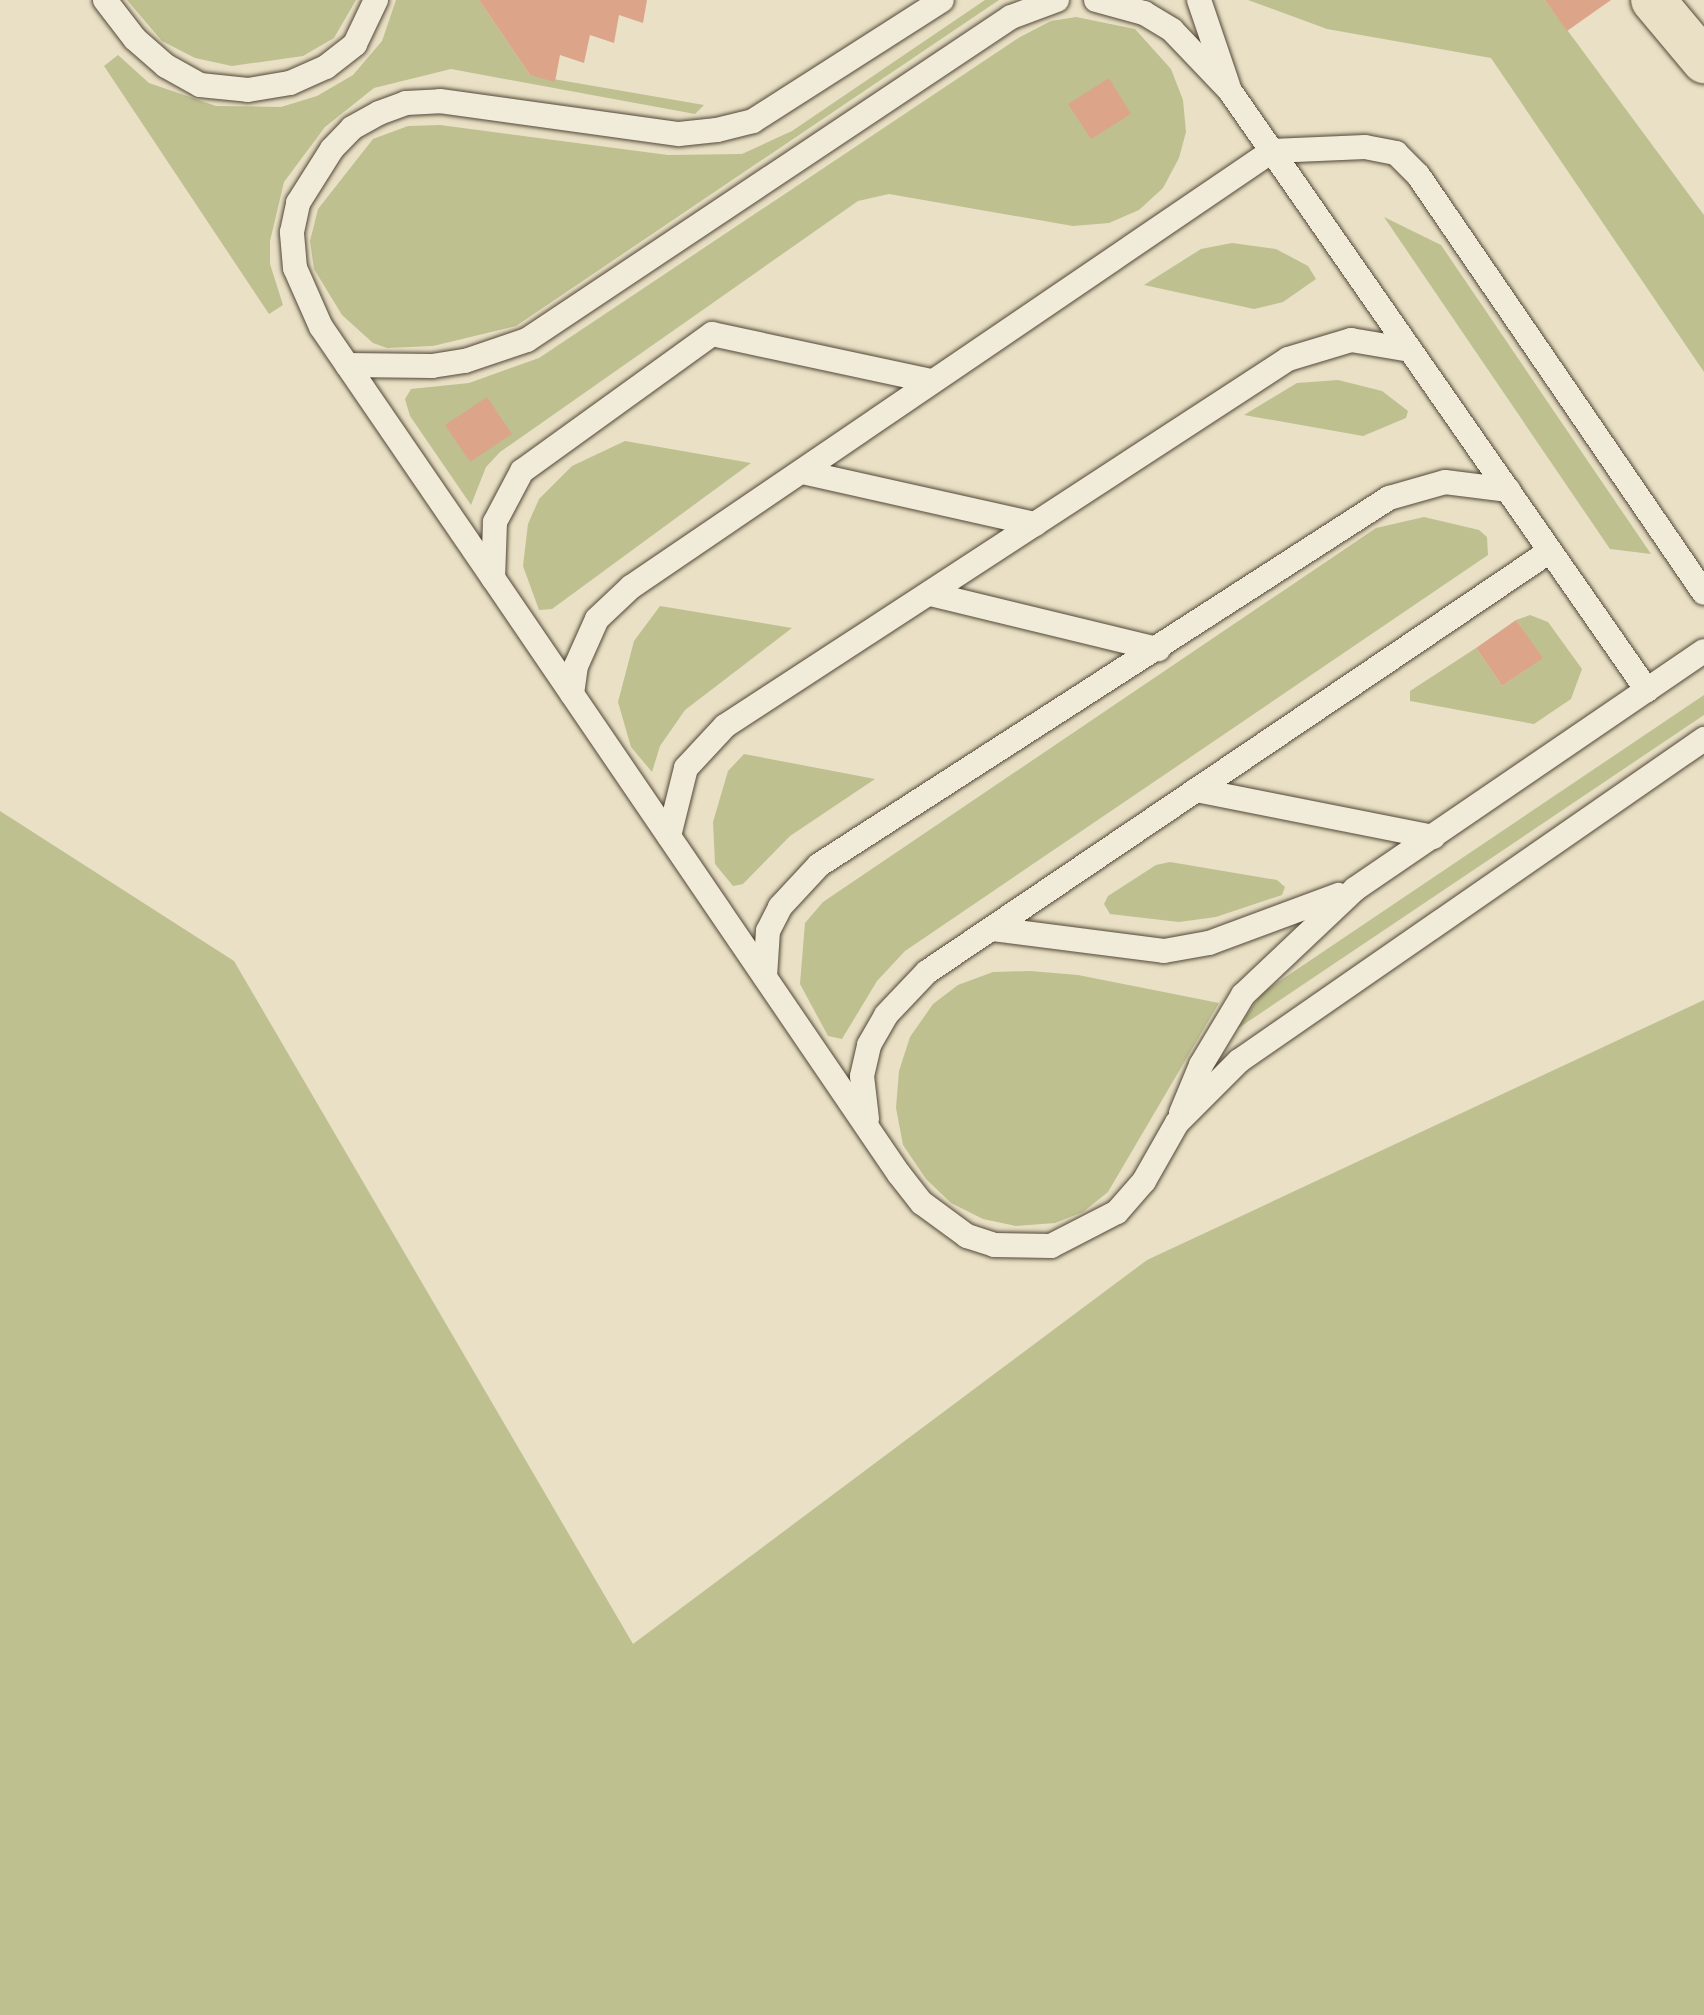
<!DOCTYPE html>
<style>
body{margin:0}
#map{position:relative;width:1704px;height:2015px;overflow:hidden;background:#e9e0c5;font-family:"IM FELL DW Pica",serif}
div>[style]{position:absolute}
.green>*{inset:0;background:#bec090}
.building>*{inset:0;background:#dca58a}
.roads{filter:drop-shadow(0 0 2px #524736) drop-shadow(0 0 2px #524736)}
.lane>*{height:24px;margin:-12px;padding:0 12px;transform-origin:12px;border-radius:12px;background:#f1ebd9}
.highway>*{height:44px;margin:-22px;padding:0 22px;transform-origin:22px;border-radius:22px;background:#e9e0c5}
span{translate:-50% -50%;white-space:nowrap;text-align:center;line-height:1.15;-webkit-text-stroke:8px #f1ebd9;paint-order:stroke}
</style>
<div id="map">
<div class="green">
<i style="clip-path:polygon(127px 0,356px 0,334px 38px,303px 56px,232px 66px,195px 58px,162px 41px)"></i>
<i style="clip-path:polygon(396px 0,479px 0,530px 75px,704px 105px,695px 114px,451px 69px,374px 88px,325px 127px,284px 182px,270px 241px,270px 264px,283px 305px,269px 314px,104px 66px,118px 55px,149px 83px,216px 106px,281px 107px,317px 96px,353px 75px,382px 41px)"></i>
<i style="clip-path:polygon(985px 0,999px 0,516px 326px,433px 346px,387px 348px,373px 343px,342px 315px,314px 269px,310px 241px,318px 209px,373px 139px,408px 126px,440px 125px,668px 155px,742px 154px,792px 131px)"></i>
<i style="clip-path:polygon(1248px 0,1545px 0,1704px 215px,1704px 372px,1491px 58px,1327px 29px)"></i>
<i style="clip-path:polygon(1076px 17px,1135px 29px,1171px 69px,1183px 100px,1186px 132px,1179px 158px,1163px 188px,1139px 210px,1109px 223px,1073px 226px,889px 194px,858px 201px,500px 452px,486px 467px,471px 505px,410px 416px,405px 399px,411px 389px,469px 383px,539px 358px,1020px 37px,1051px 21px)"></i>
<i style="clip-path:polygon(1384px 217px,1441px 245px,1651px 554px,1610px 549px)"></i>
<i style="clip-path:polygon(1232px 243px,1276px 249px,1308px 266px,1316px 279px,1283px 302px,1254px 309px,1144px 285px,1201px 249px)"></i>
<i style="clip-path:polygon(1338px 380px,1382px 391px,1408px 411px,1406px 418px,1363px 436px,1244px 415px,1297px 383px)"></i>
<i style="clip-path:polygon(625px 441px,751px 463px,552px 609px,539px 610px,523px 566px,528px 524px,539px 499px,572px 466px)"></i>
<i style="clip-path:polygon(1424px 517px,1479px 530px,1487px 537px,1488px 555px,905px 951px,877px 981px,842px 1039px,828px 1036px,800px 984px,805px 923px,823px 902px,1376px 528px)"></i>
<i style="clip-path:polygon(660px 606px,792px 628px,685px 710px,660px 746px,652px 772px,631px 747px,618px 702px,634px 641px)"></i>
<i style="clip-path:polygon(1530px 615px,1548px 622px,1582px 669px,1571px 699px,1534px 724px,1410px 701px,1410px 691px,1476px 648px,1502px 686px,1542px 658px,1516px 620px)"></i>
<i style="clip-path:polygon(1704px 695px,1704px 715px,1237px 1029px,1262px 993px)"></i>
<i style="clip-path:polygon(744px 754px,875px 779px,790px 836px,743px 884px,733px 886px,715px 864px,713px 822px,728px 771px)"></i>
<i style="clip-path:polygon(0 811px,234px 961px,633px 1644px,1147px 1260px,1704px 1000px,1704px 2015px,0 2015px)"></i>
<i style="clip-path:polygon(1170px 862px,1277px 880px,1285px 887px,1282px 895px,1216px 917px,1179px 922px,1110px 914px,1104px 904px,1108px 896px,1156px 865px)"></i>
<i style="clip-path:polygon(1030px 971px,1078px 975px,1219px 1003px,1108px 1192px,1083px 1212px,1055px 1223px,1016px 1226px,983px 1219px,951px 1203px,926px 1179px,903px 1145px,896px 1108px,899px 1071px,910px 1037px,933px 1004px,958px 985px,993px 972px)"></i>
</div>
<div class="building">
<i style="clip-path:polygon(479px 0,647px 0,643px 23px,619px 15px,614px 43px,590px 35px,584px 63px,560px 55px,555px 82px,530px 75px)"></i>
<i style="clip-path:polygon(1545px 0,1611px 0,1567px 31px)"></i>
<i style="clip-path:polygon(1109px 78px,1131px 114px,1091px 139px,1068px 104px)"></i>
<i style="clip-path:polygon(487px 397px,512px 434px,470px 462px,445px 425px)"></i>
<i style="clip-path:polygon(1516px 620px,1543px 658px,1502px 686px,1476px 648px)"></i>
</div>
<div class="roads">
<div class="lane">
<i style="left:105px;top:0;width:49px;rotate:52.4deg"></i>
<i style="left:135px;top:39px;width:41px;rotate:41.1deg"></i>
<i style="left:166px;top:66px;width:39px;rotate:29deg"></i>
<i style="left:200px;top:85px;width:48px;rotate:5.9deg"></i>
<i style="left:248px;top:90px;width:43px;rotate:-9.5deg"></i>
<i style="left:290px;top:83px;width:39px;rotate:-24deg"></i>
<i style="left:326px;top:67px;width:37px;rotate:-38deg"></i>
<i style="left:355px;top:44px;width:49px;rotate:-64.5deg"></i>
<i style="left:1096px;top:0;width:50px;rotate:15.2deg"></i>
<i style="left:1144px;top:13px;width:33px;rotate:31deg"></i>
<i style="left:1172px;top:30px;width:84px;rotate:46.4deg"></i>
<i style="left:1230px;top:91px;width:730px;rotate:55.16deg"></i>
<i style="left:1199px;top:0;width:90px;rotate:71.2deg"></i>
<i style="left:347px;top:365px;width:85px;rotate:0.7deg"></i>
<i style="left:432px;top:366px;width:33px;rotate:-9deg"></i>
<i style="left:465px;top:361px;width:65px;rotate:-18.7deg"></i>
<i style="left:527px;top:340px;width:582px;rotate:-33.72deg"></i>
<i style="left:1011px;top:17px;width:49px;rotate:-20.3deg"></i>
<i style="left:931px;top:381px;width:224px;rotate:-167.9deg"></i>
<i style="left:712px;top:334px;width:234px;rotate:144.2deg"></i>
<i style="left:522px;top:471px;width:58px;rotate:117.9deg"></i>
<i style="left:495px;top:522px;width:56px;rotate:92deg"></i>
<i style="left:493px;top:578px;width:721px;rotate:55.74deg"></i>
<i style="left:899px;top:1174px;width:37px;rotate:52deg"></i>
<i style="left:922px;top:1203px;width:56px;rotate:36.3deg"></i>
<i style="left:967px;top:1236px;width:28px;rotate:18deg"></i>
<i style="left:994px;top:1245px;width:57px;rotate:1deg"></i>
<i style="left:1051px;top:1246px;width:74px;rotate:-27.3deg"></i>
<i style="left:1117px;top:1212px;width:41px;rotate:-48.9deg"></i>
<i style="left:1144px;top:1181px;width:67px;rotate:-60.4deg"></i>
<i style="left:1177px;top:1123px;width:88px;rotate:-45deg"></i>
<i style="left:1239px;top:1061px;width:566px;rotate:-34.7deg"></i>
<i style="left:802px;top:472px;width:239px;rotate:12.6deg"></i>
<i style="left:493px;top:578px;width:304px;rotate:-124.4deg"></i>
<i style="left:321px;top:327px;width:64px;rotate:-113.8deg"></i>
<i style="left:295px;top:268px;width:36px;rotate:-95deg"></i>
<i style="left:292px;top:232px;width:30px;rotate:-78deg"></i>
<i style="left:298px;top:203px;width:64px;rotate:-57.8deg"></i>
<i style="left:332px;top:149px;width:29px;rotate:-46deg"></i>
<i style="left:352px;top:128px;width:31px;rotate:-29deg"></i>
<i style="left:379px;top:113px;width:29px;rotate:-20deg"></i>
<i style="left:406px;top:103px;width:34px;rotate:-3deg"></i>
<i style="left:440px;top:101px;width:241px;rotate:7.9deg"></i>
<i style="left:679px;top:134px;width:38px;rotate:-6deg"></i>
<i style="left:717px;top:130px;width:37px;rotate:-14deg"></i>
<i style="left:753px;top:121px;width:224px;rotate:-32.6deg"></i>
<i style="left:930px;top:594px;width:235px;rotate:13.6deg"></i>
<i style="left:572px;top:694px;width:28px;rotate:-82deg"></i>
<i style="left:576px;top:666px;width:51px;rotate:-65.9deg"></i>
<i style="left:597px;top:619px;width:47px;rotate:-43.3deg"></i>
<i style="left:631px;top:587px;width:775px;rotate:-34.22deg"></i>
<i style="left:1272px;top:151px;width:93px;rotate:-2.5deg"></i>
<i style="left:1365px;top:147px;width:32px;rotate:11deg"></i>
<i style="left:1396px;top:153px;width:31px;rotate:45deg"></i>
<i style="left:1418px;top:175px;width:506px;rotate:55.62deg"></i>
<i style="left:1196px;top:790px;width:242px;rotate:11.2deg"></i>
<i style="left:669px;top:836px;width:70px;rotate:-76deg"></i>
<i style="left:686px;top:768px;width:57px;rotate:-47.1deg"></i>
<i style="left:725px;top:726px;width:672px;rotate:-33.1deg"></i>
<i style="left:1288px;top:359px;width:66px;rotate:-16.8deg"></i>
<i style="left:1351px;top:340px;width:60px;rotate:9.6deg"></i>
<i style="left:993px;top:929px;width:172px;rotate:7.3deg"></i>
<i style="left:1164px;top:951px;width:46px;rotate:-10.1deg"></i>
<i style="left:1209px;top:943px;width:138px;rotate:-20.4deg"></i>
<i style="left:765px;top:977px;width:46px;rotate:-86.3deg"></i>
<i style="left:768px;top:931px;width:27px;rotate:-63deg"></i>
<i style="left:780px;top:907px;width:57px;rotate:-47.1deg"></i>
<i style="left:819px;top:865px;width:678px;rotate:-32.78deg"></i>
<i style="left:1389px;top:498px;width:58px;rotate:-15.9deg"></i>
<i style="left:1445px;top:482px;width:64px;rotate:7.2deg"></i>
<i style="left:1181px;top:1113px;width:52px;rotate:-67.4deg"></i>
<i style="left:1201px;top:1065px;width:82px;rotate:-59deg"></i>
<i style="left:1243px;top:995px;width:154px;rotate:-43.4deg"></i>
<i style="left:1355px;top:889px;width:422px;rotate:-34.3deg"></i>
<i style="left:867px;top:1119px;width:43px;rotate:-96.6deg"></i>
<i style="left:862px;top:1076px;width:32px;rotate:-77deg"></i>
<i style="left:869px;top:1045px;width:34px;rotate:-60deg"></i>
<i style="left:886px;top:1015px;width:59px;rotate:-46.4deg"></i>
<i style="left:927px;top:972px;width:752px;rotate:-34.05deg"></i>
</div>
<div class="highway">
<i style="left:1653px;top:0;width:80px;rotate:50.1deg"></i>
</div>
</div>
</div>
